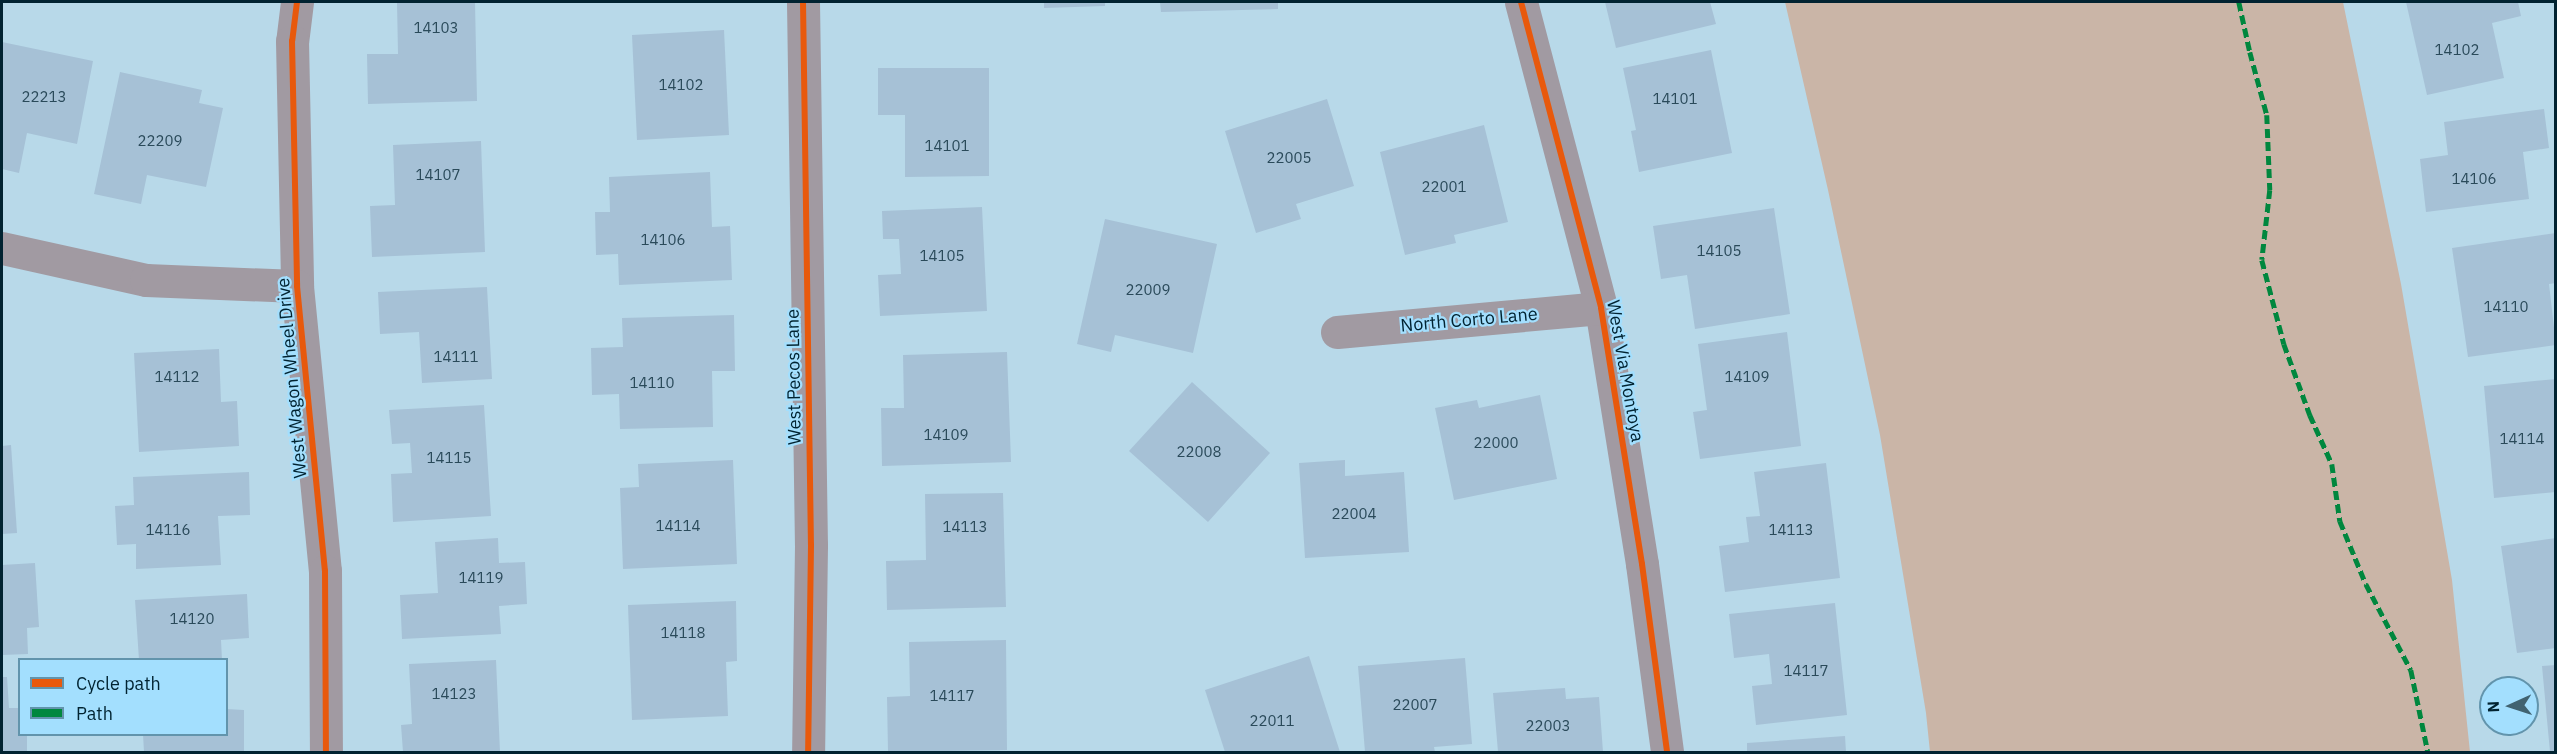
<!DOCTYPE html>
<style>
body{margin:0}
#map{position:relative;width:2557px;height:754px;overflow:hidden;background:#b8d9e9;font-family:"IBM Plex Sans",sans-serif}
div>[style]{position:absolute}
.green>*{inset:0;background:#cab5a7}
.building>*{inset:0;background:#a6c1d6}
.minor>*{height:33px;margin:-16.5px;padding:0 16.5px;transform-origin:16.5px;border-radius:16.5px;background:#a19aa2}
.quiet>*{height:4.5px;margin-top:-2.25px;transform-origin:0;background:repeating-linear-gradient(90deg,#00873e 0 9px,transparent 0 13.5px)}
.cycleway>*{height:6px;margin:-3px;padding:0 3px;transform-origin:3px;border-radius:3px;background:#e8590c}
span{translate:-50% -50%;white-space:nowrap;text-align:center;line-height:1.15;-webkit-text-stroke:4.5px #a3dffe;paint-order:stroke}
.number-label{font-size:15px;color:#2a4a5a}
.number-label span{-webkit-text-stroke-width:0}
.street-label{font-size:18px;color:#012331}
.frame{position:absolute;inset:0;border:3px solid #012331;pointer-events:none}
.legend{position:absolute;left:18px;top:658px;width:210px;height:78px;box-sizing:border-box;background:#a3dffe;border:2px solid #6294ac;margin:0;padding:8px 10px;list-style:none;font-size:18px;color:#012331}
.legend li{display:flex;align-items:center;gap:12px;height:30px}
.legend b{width:30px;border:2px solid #6294ac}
.north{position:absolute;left:2479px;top:676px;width:60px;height:60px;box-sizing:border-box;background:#a3dffe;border:2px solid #6294ac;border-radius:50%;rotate:267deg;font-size:16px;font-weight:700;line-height:24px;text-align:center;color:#012331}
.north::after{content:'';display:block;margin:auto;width:21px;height:27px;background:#416371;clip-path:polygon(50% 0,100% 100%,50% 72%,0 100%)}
</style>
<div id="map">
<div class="green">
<i style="clip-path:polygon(1785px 2px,2343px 2px,2401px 284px,2452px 580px,2470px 752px,1930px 752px,1926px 713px,1880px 435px,1828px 190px)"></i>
</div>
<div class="building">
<i style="clip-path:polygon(397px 2px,475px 2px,477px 101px,368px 104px,367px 54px,398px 54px)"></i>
<i style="clip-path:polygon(1044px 2px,1105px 2px,1105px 6px,1044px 8px)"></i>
<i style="clip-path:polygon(1160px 2px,1278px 2px,1278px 9px,1161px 12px)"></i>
<i style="clip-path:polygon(1605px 2px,1710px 2px,1716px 24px,1616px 48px)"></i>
<i style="clip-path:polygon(2406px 2px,2518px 2px,2521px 16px,2492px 23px,2504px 78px,2427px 95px)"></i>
<i style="clip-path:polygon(724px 30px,729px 135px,637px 140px,632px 35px)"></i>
<i style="clip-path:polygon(2px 42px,93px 61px,77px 144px,27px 133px,19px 173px,2px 169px)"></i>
<i style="clip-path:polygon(1711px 50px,1732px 153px,1639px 172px,1631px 131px,1636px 130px,1623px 68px)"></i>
<i style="clip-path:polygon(878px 68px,989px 68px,989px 176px,905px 177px,905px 115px,878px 115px)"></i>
<i style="clip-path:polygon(120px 72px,202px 90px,199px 103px,223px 108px,206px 187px,147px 175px,141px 204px,94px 194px)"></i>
<i style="clip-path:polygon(1327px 99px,1354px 186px,1296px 204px,1301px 219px,1256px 233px,1225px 131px)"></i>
<i style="clip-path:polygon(2544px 109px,2549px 148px,2523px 152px,2529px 199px,2426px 212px,2420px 159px,2448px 155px,2444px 122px)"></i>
<i style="clip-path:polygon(1484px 125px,1508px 222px,1454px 235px,1456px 243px,1405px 255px,1380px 152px)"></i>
<i style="clip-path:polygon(481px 141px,485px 252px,372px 257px,370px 206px,395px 205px,393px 145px)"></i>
<i style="clip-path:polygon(710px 172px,712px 227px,730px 226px,732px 280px,619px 285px,618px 254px,596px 255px,595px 212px,610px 212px,609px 177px)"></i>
<i style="clip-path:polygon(982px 207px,987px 311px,880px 316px,878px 275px,901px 274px,899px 239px,883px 239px,882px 211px)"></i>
<i style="clip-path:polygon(1774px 208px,1790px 314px,1695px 329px,1687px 275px,1661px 279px,1653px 226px)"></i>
<i style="clip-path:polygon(1105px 219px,1217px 244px,1193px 353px,1115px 335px,1111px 352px,1077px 344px)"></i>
<i style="clip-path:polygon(2556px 233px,2556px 283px,2549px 284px,2556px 345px,2468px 357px,2452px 248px)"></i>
<i style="clip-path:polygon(487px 287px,492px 379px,422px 383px,419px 332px,380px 334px,378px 292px)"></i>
<i style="clip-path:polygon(734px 315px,735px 371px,712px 371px,713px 427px,620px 429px,619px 394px,592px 395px,591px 348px,623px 347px,622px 318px)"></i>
<i style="clip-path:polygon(1787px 332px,1801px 446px,1700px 459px,1693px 412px,1707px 410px,1698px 344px)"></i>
<i style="clip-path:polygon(219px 349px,221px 402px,237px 401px,239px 446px,139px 452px,134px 353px)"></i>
<i style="clip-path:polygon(1007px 352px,1011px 462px,882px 466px,881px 408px,904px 408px,903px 355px)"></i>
<i style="clip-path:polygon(2556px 379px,2556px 492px,2494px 498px,2484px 386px)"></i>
<i style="clip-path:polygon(1192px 382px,1270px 453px,1208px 522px,1129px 451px)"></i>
<i style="clip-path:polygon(1540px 395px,1557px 479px,1454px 500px,1435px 408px,1477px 400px,1479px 408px)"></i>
<i style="clip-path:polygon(484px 405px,491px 516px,393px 522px,391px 474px,412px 473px,410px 443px,392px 444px,389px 410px)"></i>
<i style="clip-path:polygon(11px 445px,17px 533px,2px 534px,2px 446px)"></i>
<i style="clip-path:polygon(733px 460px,737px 564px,623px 569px,620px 488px,639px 487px,638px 464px)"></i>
<i style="clip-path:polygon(1345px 460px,1345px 476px,1404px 472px,1409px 552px,1305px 558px,1299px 463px)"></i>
<i style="clip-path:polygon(1826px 463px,1840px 578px,1725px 592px,1719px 546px,1749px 542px,1746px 517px,1760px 516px,1754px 472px)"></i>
<i style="clip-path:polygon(249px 472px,250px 515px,218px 516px,221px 565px,136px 569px,136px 544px,117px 545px,115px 506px,134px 505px,133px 477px)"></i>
<i style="clip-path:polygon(1003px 493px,1006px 607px,887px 610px,886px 561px,926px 560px,925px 494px)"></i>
<i style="clip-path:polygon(498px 538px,499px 563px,525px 562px,527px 604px,499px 606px,501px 634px,402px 639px,400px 595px,438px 593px,435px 542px)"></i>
<i style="clip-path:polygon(2556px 538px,2556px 648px,2517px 653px,2501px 546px)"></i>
<i style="clip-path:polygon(35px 563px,39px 627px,27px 628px,28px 654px,2px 655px,2px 565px)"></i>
<i style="clip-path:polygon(247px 594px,249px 638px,221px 640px,222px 660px,139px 660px,135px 600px)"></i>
<i style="clip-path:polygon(736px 601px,737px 661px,726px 662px,728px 716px,632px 720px,628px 605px)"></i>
<i style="clip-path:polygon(1835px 603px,1847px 715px,1756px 725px,1752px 686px,1772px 684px,1769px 654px,1734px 658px,1729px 614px)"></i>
<i style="clip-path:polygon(1006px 640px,1007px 750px,888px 752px,887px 697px,910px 696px,909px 642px)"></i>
<i style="clip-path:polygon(1309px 656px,1340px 752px,1225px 752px,1205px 690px)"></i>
<i style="clip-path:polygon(1465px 658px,1472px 744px,1434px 747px,1435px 752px,1365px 752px,1358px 666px)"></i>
<i style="clip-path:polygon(496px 660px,500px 752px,403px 752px,401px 725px,412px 724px,409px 664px)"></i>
<i style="clip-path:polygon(2556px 665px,2556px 752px,2550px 752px,2542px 666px)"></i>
<i style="clip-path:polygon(2px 677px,7px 677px,9px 708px,20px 708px,20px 734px,27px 734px,27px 752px,2px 752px)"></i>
<i style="clip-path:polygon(1565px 688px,1566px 699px,1599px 697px,1603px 752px,1498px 752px,1493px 693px)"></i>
<i style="clip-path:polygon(226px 709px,244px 710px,244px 752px,144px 752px,143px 734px,226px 734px)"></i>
<i style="clip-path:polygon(1845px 736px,1846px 752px,1747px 752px,1747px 743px)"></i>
</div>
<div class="minor">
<i style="left:297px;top:2px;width:39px;rotate:97deg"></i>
<i style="left:292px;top:41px;width:245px;rotate:88.8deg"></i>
<i style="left:297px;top:286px;width:286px;rotate:84.4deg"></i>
<i style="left:325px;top:571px;width:181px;rotate:89.7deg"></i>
<i style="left:803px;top:2px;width:543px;rotate:89.16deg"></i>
<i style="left:811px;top:545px;width:207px;rotate:90.8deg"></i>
<i style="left:1521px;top:2px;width:316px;rotate:75.3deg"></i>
<i style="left:1601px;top:308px;width:259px;rotate:80.9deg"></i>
<i style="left:1642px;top:564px;width:190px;rotate:82.4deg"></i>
<i style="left:2px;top:248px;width:148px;rotate:12.5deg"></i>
<i style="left:146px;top:280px;width:151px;rotate:2.3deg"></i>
<i style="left:1337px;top:332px;width:265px;rotate:-5.2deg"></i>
</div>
<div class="quiet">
<i style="left:2239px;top:2px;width:51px;rotate:77.6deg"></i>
<i style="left:2250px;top:52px;width:65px;rotate:74.9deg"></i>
<i style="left:2267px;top:115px;width:75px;rotate:87.7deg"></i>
<i style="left:2270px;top:190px;width:70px;rotate:96.5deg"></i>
<i style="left:2262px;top:260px;width:87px;rotate:75.3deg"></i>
<i style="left:2284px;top:344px;width:76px;rotate:69.9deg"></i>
<i style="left:2310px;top:415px;width:54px;rotate:65.8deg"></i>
<i style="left:2332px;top:464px;width:58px;rotate:82deg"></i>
<i style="left:2340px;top:521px;width:68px;rotate:67.6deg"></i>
<i style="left:2366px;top:584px;width:97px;rotate:62.4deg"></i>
<i style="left:2411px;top:670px;width:84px;rotate:78.3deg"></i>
</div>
<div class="cycleway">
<i style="left:297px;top:2px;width:39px;rotate:97deg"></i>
<i style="left:292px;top:41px;width:245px;rotate:88.8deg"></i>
<i style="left:297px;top:286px;width:286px;rotate:84.4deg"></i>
<i style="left:325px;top:571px;width:181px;rotate:89.7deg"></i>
<i style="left:803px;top:2px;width:543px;rotate:89.16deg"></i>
<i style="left:811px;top:545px;width:207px;rotate:90.8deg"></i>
<i style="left:1521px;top:2px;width:316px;rotate:75.3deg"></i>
<i style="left:1601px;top:308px;width:259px;rotate:80.9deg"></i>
<i style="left:1642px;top:564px;width:190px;rotate:82.4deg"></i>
</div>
<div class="number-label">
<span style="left:436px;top:28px">14103</span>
<span style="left:2457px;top:50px">14102</span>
<span style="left:681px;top:85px">14102</span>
<span style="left:44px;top:97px">22213</span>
<span style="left:1675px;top:99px">14101</span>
<span style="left:160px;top:141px">22209</span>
<span style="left:947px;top:146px">14101</span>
<span style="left:1289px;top:158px">22005</span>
<span style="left:438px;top:175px">14107</span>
<span style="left:2474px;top:179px">14106</span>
<span style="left:1444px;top:187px">22001</span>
<span style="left:663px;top:240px">14106</span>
<span style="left:1719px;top:251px">14105</span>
<span style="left:942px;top:256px">14105</span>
<span style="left:1148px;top:290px">22009</span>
<span style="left:2506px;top:307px">14110</span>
<span style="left:456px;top:357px">14111</span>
<span style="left:177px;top:377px">14112</span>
<span style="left:1747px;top:377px">14109</span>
<span style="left:652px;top:383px">14110</span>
<span style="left:946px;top:435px">14109</span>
<span style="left:2522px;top:439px">14114</span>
<span style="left:1496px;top:443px">22000</span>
<span style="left:1199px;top:452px">22008</span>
<span style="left:449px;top:458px">14115</span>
<span style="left:1354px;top:514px">22004</span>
<span style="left:678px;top:526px">14114</span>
<span style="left:965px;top:527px">14113</span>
<span style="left:168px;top:530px">14116</span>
<span style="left:1791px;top:530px">14113</span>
<span style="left:481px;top:578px">14119</span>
<span style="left:192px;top:619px">14120</span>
<span style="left:683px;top:633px">14118</span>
<span style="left:1806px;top:671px">14117</span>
<span style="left:454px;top:694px">14123</span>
<span style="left:952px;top:696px">14117</span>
<span style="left:1415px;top:705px">22007</span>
<span style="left:1272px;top:721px">22011</span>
<span style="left:1548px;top:726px">22003</span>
</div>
<div class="street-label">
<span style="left:1469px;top:320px;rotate:-5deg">North Corto Lane</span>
<span style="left:1625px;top:371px;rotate:80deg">West Via Montoya</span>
<span style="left:794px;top:377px;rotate:-91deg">West Pecos Lane</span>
<span style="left:292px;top:378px;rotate:-95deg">West Wagon Wheel Drive</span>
</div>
<div class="frame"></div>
<ul class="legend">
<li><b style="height:8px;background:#e8590c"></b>Cycle path</li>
<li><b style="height:8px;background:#00873e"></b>Path</li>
</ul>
<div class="north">N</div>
</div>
